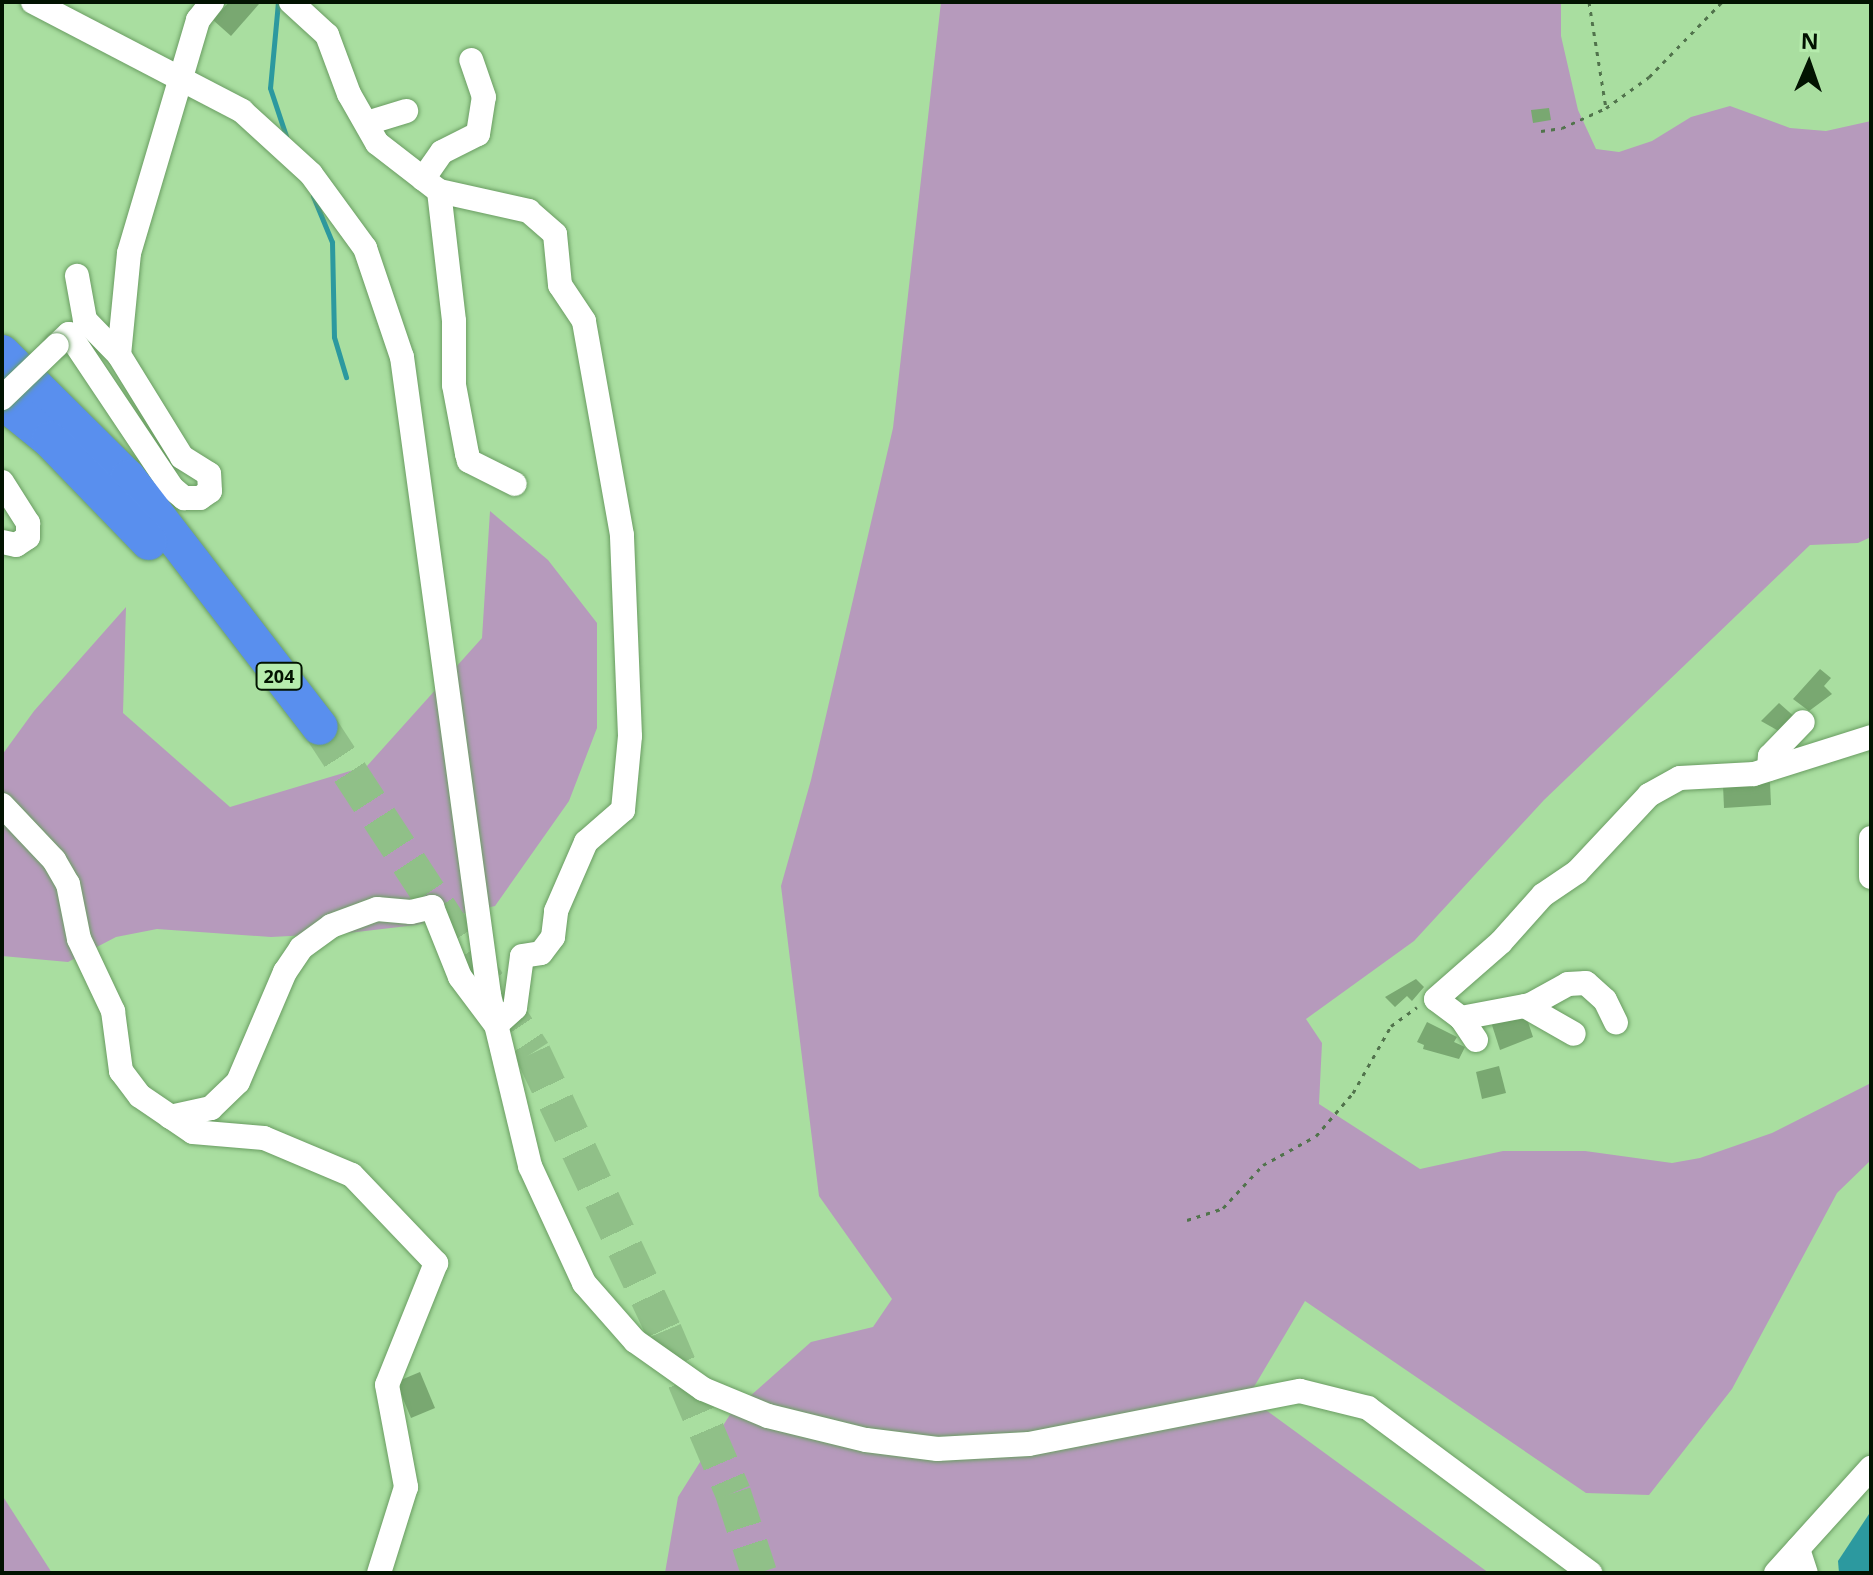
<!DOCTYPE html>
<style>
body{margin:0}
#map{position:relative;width:1873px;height:1575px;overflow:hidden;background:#a9dea0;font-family:"Open Sans",sans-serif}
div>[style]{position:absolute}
.green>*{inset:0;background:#b69abc}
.water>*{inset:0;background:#2c999f}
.stream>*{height:5px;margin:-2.5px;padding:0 2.5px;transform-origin:2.5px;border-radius:2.5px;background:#2c999f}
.building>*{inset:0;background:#79a871}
.highway-tunnel>*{height:36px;margin-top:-18px;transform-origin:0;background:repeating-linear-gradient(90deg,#90c088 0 36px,transparent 0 54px)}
.path>*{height:3px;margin-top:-1.5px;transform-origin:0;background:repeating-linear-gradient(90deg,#51734c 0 4px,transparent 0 10px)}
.roads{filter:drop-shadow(0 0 2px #6a9d62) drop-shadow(0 0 2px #6a9d62)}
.minor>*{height:24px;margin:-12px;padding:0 12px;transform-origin:12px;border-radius:12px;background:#fff}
.highway>*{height:36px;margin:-18px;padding:0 18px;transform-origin:18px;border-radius:18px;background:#598fee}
.bridges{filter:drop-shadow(0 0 2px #6a9d62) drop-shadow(0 0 2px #6a9d62)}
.minor-bridge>*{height:24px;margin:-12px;padding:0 12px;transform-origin:12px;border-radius:12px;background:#fff}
span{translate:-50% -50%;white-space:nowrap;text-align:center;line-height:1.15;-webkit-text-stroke:6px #b6ecad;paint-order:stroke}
.shield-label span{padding:2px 6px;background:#b6ecad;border:2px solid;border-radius:6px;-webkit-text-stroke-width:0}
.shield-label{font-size:18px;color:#021301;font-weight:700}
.frame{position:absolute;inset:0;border:4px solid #021301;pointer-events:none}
.north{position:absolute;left:1769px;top:24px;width:80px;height:80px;-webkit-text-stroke:6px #b6ecad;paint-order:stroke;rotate:2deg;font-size:22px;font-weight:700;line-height:32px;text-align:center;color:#021301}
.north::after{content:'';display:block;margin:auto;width:28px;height:36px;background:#021301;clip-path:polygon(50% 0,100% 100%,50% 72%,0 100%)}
</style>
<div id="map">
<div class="green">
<i style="clip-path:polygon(941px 2px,1561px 2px,1561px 36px,1578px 110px,1596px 149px,1619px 152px,1652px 141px,1691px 117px,1730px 106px,1790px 128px,1826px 131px,1871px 121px,1871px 537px,1858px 543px,1810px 545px,1544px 800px,1414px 941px,1306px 1019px,1322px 1043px,1319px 1104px,1420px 1169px,1503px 1151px,1585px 1151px,1672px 1163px,1700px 1158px,1772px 1133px,1871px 1083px,1871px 1160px,1837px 1193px,1732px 1389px,1649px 1495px,1586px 1493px,1305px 1301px,1248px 1397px,1489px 1573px,665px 1573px,678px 1497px,731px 1413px,811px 1342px,873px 1327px,892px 1299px,819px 1196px,781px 886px,811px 780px,893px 428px)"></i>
<i style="clip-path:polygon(490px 511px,548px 560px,597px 623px,597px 728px,569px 801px,495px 906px,416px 925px,348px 933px,271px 937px,157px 929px,116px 937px,68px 962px,2px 956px,2px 755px,34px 711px,126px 607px,123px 713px,230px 807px,367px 766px,482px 638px)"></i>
<i style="clip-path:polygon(2px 1495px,52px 1573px,2px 1573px)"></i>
</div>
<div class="water">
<i style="clip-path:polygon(1871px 1511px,1871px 1573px,1839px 1573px,1838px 1561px)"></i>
</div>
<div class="stream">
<i style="left:278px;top:2px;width:86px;rotate:95.3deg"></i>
<i style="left:270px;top:88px;width:51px;rotate:71.6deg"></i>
<i style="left:313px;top:196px;width:50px;rotate:67.6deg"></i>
<i style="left:332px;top:242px;width:95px;rotate:88.8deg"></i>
<i style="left:334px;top:337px;width:42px;rotate:73.3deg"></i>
</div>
<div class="building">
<i style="clip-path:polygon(229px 2px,259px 4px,231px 36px,213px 20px)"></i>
<i style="clip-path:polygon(1549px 108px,1551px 120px,1533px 123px,1531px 110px)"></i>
<i style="clip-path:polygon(1820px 669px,1831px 678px,1824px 686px,1832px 694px,1809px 711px,1793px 699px)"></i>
<i style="clip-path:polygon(1779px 703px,1797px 719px,1784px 734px,1761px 721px)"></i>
<i style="clip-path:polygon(1770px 782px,1771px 805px,1724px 808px,1723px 785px)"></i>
<i style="clip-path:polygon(1416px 979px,1424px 987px,1412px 1001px,1407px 996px,1395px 1007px,1385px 997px)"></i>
<i style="clip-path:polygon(1526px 1016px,1533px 1037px,1500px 1050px,1491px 1022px)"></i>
<i style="clip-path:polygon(1427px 1022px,1457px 1037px,1454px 1042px,1465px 1047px,1459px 1059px,1423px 1049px,1424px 1045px,1417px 1042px)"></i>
<i style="clip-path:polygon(1499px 1066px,1506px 1093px,1482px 1099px,1476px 1072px)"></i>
<i style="clip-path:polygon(420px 1372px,435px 1408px,411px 1418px,396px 1382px)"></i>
</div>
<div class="highway-tunnel">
<i style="left:320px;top:727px;width:389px;rotate:56.8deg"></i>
<i style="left:533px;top:1053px;width:307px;rotate:64.8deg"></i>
<i style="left:664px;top:1331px;width:176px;rotate:66.9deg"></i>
<i style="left:733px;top:1493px;width:84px;rotate:72deg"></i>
</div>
<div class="path">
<i style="left:1589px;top:2px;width:107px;rotate:80.9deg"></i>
<i style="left:1541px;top:131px;width:21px;rotate:-8deg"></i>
<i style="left:1562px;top:128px;width:48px;rotate:-24.4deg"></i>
<i style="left:1606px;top:108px;width:53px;rotate:-35.8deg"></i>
<i style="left:1649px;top:77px;width:105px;rotate:-45.8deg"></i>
<i style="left:1187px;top:1220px;width:38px;rotate:-18deg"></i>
<i style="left:1223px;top:1208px;width:59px;rotate:-47.1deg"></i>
<i style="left:1263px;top:1165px;width:60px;rotate:-28.7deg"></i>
<i style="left:1316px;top:1136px;width:57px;rotate:-49.3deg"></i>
<i style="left:1353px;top:1093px;width:77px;rotate:-60.4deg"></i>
<i style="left:1391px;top:1026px;width:32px;rotate:-36deg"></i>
</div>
<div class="roads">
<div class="minor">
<i style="left:33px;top:2px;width:236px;rotate:27.5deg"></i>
<i style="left:242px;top:111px;width:93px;rotate:42.4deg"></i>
<i style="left:311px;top:174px;width:92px;rotate:53.9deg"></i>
<i style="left:365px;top:248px;width:115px;rotate:71.3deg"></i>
<i style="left:402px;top:357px;width:644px;rotate:82.23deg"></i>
<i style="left:489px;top:995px;width:176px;rotate:76.5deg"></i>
<i style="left:530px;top:1166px;width:129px;rotate:65.2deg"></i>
<i style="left:584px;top:1283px;width:77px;rotate:48.7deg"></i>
<i style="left:635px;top:1341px;width:83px;rotate:35.2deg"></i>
<i style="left:703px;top:1389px;width:70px;rotate:22.6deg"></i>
<i style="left:768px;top:1416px;width:101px;rotate:13.8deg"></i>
<i style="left:866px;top:1440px;width:72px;rotate:7.2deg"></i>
<i style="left:937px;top:1449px;width:92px;rotate:-3.1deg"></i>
<i style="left:1029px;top:1444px;width:276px;rotate:-11.1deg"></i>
<i style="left:1300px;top:1391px;width:70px;rotate:14deg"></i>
<i style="left:1368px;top:1408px;width:277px;rotate:36.6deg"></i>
<i style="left:367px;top:123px;width:41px;rotate:-17.1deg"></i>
<i style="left:423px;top:179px;width:33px;rotate:-55deg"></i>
<i style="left:442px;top:152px;width:40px;rotate:-26.6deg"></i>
<i style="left:478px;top:134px;width:37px;rotate:-81deg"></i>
<i style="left:484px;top:97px;width:39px;rotate:-109deg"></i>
<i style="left:439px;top:191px;width:131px;rotate:83.4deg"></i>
<i style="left:454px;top:321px;width:64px;rotate:90deg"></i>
<i style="left:454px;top:385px;width:70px;rotate:79.3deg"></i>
<i style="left:467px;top:454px;width:7px;rotate:74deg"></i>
<i style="left:469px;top:461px;width:51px;rotate:26.6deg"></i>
<i style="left:57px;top:345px;width:16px;rotate:-43deg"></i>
<i style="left:69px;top:334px;width:185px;rotate:56.2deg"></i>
<i style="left:172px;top:488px;width:16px;rotate:40deg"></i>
<i style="left:184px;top:498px;width:16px"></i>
<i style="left:200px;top:498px;width:12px;rotate:-35deg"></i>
<i style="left:210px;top:491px;width:17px;rotate:-93deg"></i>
<i style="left:209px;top:474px;width:32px;rotate:-148deg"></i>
<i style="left:182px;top:457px;width:120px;rotate:-121.7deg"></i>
<i style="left:119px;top:355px;width:49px;rotate:-134.2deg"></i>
<i style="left:85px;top:320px;width:45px;rotate:-100.3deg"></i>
<i style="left:119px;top:355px;width:102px;rotate:-84.4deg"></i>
<i style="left:129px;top:253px;width:243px;rotate:-73.5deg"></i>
<i style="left:198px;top:20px;width:23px;rotate:-52deg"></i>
<i style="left:2px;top:482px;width:49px;rotate:57.6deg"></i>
<i style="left:28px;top:523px;width:14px;rotate:90deg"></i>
<i style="left:28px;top:537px;width:14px;rotate:146deg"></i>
<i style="left:16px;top:545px;width:14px;rotate:-168deg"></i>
<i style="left:1769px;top:769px;width:13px;rotate:-86deg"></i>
<i style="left:1770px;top:756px;width:47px;rotate:-45.9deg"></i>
<i style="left:2px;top:805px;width:76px;rotate:46.6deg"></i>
<i style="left:54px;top:860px;width:28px;rotate:60deg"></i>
<i style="left:68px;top:884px;width:56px;rotate:78.7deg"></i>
<i style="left:79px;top:939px;width:80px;rotate:64.7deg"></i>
<i style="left:113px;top:1011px;width:61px;rotate:82.4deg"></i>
<i style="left:121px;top:1071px;width:31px;rotate:53deg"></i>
<i style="left:140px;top:1096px;width:64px;rotate:34.2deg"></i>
<i style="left:193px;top:1132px;width:71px;rotate:4.8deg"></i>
<i style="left:264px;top:1138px;width:95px;rotate:22.8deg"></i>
<i style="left:352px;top:1175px;width:122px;rotate:46.3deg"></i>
<i style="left:436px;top:1263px;width:131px;rotate:111.9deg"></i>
<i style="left:387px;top:1385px;width:104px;rotate:79.4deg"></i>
<i style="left:406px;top:1487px;width:90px;rotate:107.4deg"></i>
<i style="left:1871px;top:838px;width:39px;rotate:90deg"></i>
<i style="left:1525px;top:1006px;width:56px;rotate:29.7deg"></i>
<i style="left:1461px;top:1018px;width:70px;rotate:-10.7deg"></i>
<i style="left:1530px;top:1005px;width:43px;rotate:-28.9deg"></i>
<i style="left:1568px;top:984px;width:18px;rotate:-3deg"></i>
<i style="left:1586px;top:983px;width:25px;rotate:42deg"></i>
<i style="left:1605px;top:1000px;width:25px;rotate:64deg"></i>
<i style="left:1476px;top:1040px;width:27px;rotate:-124deg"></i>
<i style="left:1461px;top:1018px;width:31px;rotate:-143deg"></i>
<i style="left:1436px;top:999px;width:86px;rotate:-41.2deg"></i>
<i style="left:1501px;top:942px;width:63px;rotate:-48.2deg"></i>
<i style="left:1543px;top:895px;width:41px;rotate:-34.1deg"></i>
<i style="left:1577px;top:872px;width:105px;rotate:-46.9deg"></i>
<i style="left:1649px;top:795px;width:35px;rotate:-29deg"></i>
<i style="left:1680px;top:778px;width:74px;rotate:-3.1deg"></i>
<i style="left:1754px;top:774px;width:123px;rotate:-17.5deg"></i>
<i style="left:170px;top:1117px;width:42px;rotate:-12.4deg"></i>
<i style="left:211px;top:1108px;width:37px;rotate:-44deg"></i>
<i style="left:238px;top:1082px;width:120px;rotate:-66.9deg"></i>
<i style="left:285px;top:972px;width:29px;rotate:-56deg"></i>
<i style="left:301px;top:948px;width:37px;rotate:-36deg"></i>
<i style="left:331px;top:926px;width:49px;rotate:-20.3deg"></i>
<i style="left:377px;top:909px;width:34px;rotate:5deg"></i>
<i style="left:411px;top:912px;width:22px;rotate:-13deg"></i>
<i style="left:432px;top:907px;width:75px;rotate:68.2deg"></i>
<i style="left:460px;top:977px;width:60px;rotate:53.1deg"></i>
<i style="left:496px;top:1025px;width:25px;rotate:-42deg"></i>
<i style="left:515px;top:1008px;width:52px;rotate:-82.3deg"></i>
<i style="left:522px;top:956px;width:19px;rotate:-9deg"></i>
<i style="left:541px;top:953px;width:20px;rotate:-53deg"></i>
<i style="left:553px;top:937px;width:26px;rotate:-83deg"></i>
<i style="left:556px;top:911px;width:75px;rotate:-66.5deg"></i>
<i style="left:586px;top:842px;width:49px;rotate:-40.9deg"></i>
<i style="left:623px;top:810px;width:74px;rotate:-84.6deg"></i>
<i style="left:630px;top:736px;width:201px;rotate:-92.3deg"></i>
<i style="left:622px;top:535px;width:217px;rotate:-100.1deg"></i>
<i style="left:584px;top:321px;width:43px;rotate:-123.7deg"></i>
<i style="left:560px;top:285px;width:51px;rotate:-95.6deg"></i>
<i style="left:555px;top:234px;width:35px;rotate:-139deg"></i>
<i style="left:529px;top:211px;width:92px;rotate:-167.5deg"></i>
<i style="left:439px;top:191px;width:78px;rotate:-142.3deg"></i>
<i style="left:377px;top:143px;width:56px;rotate:-119.7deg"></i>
<i style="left:349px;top:94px;width:63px;rotate:-110.4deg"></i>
<i style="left:327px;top:35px;width:49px;rotate:-137.5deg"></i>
<i style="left:1798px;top:1549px;width:25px;rotate:72deg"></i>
<i style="left:1776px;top:1573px;width:142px;rotate:-47.9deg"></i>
</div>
<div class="highway">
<i style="left:2px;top:353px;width:177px;rotate:44.8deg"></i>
<i style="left:128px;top:478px;width:314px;rotate:52.4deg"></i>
<i style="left:2px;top:401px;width:62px;rotate:39.1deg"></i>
<i style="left:50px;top:440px;width:142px;rotate:45.9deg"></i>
</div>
</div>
<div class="bridges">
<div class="minor-bridge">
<i style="left:2px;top:398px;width:76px;rotate:-43.9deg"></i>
</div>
</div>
<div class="shield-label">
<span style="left:279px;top:676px">204</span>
</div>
<div class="frame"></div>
<div class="north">N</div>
</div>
